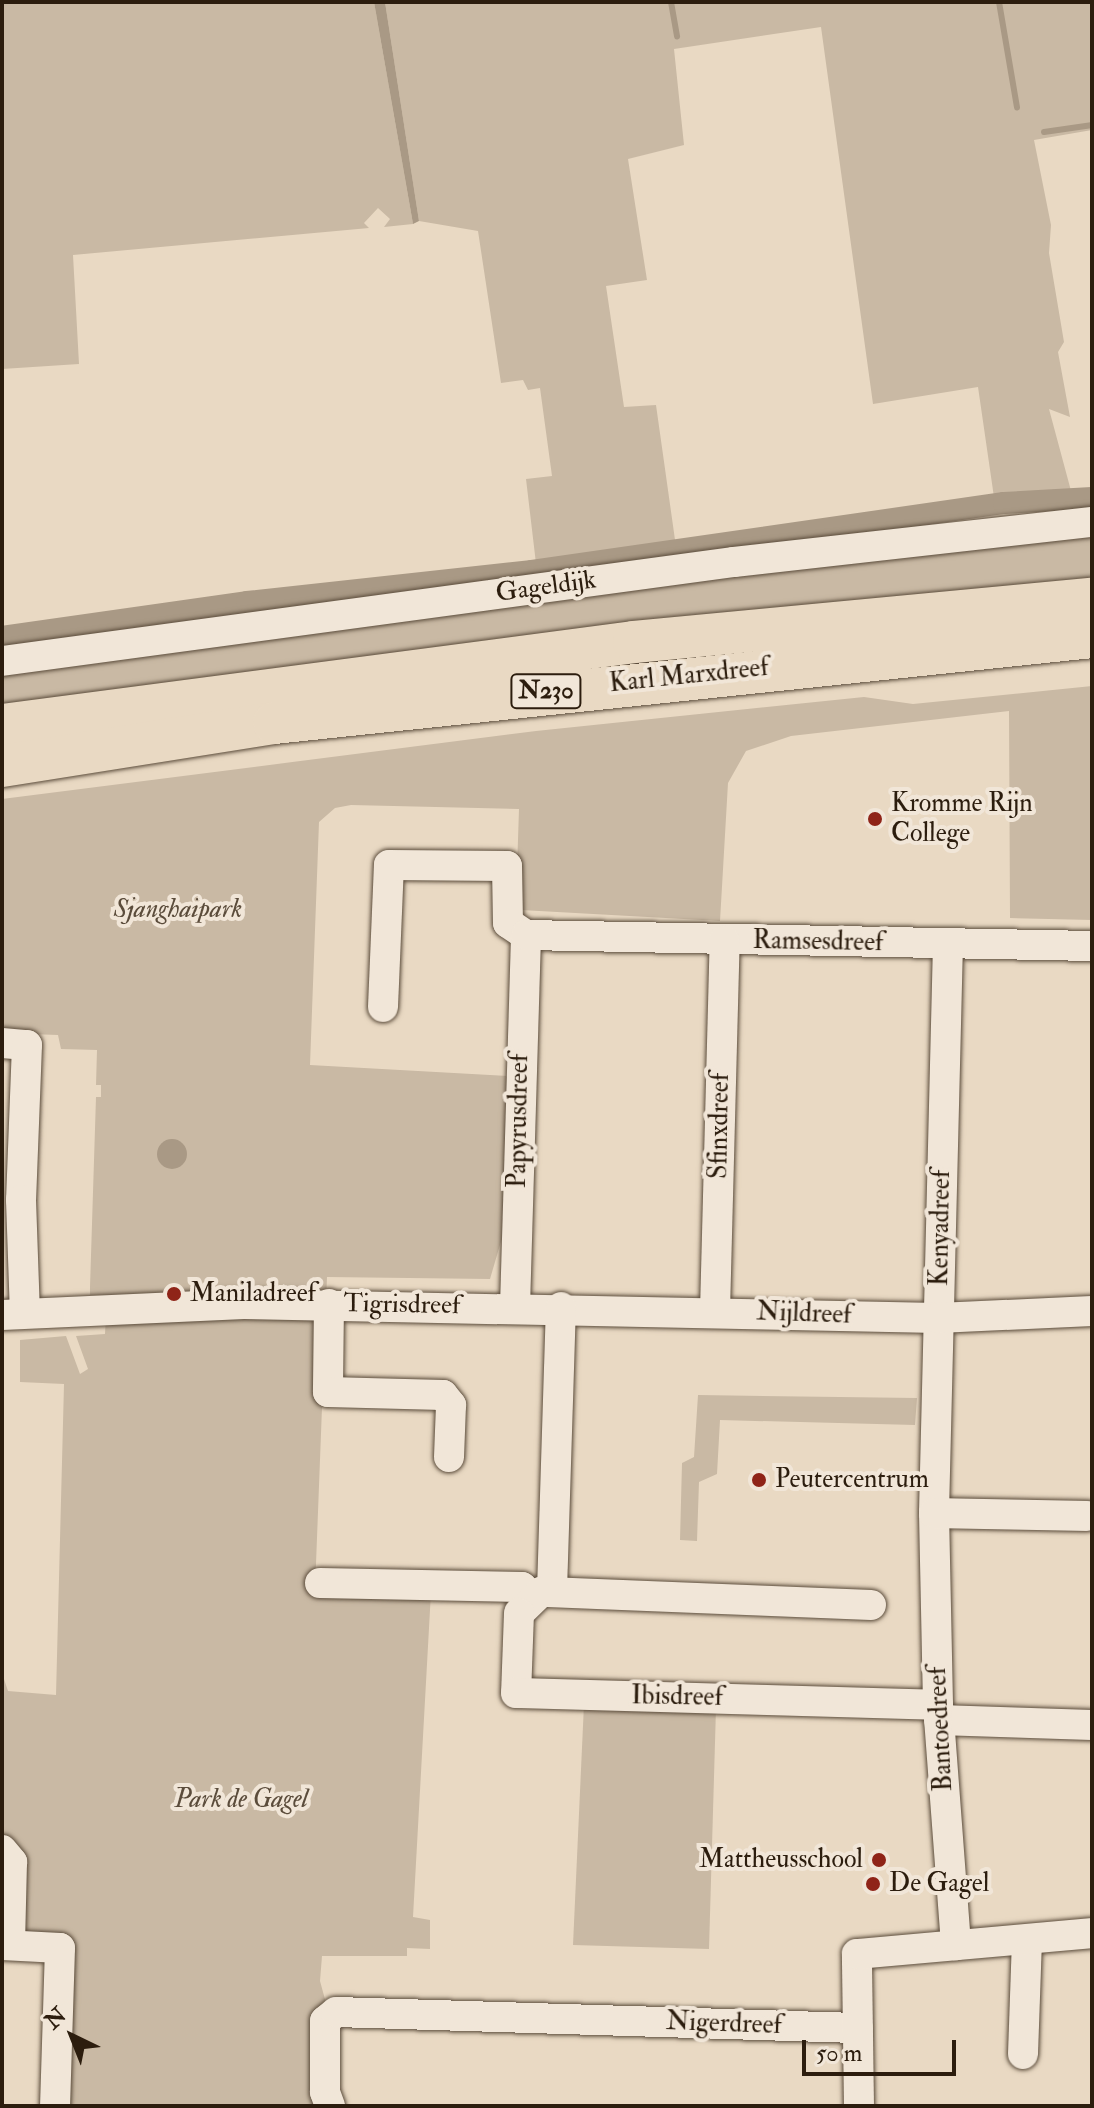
<!DOCTYPE html>
<style>
body{margin:0}
#map{position:relative;width:1094px;height:2108px;overflow:hidden;background:#e9d9c3;font-family:"IM FELL Double Pica",serif}
div>[style]{position:absolute}
.green>*{inset:0;background:#c9b9a4}
.water>*{inset:0;background:#a99985}
.round{border-radius:50%}
.stream>*{height:6px;margin:-3px;padding:0 3px;transform-origin:3px;border-radius:3px;background:#a99985}
.canal>*{height:22px;margin:-11px;padding:0 11px;transform-origin:11px;border-radius:11px;background:#a99985}
.roads{filter:drop-shadow(0 0 2px #5b4c3b) drop-shadow(0 0 2px #5b4c3b)}
.minor>*{height:30px;margin:-15px;padding:0 15px;transform-origin:15px;border-radius:15px;background:#f1e6d8}
.highway>*{height:42px;margin:-21px;padding:0 21px;transform-origin:21px;border-radius:21px;background:#e9d9c3}
.dots>*{width:22px;height:22px;translate:-50% -50%;box-sizing:border-box;border:4px solid #f1e6d8;border-radius:50%}
span{translate:-50% -50%;white-space:nowrap;text-align:center;line-height:1.15;-webkit-text-stroke:8px #f1e6d8;paint-order:stroke}
.shield-label span{padding:2px 6px;background:#f1e6d8;border:2px solid;border-radius:6px;-webkit-text-stroke-width:0}
.shield-label{font-size:24px;color:#2c1d0e;font-weight:700}
.street-label{font-size:26px;color:#2c1d0e}
.poi-label{font-size:26px;color:#2c1d0e}
.left{translate:0 -50%;text-align:left}
.right{translate:-100% -50%;text-align:right}
.park-label{font-size:26px;color:#5b4c3b;font-style:italic}
.frame{position:absolute;inset:0;border:4px solid #2c1d0e;pointer-events:none}
.north{position:absolute;left:32px;top:1996px;width:80px;height:80px;-webkit-text-stroke:6px #f1e6d8;paint-order:stroke;rotate:317deg;font-size:22px;font-weight:700;line-height:32px;text-align:center;color:#2c1d0e}
.north::after{content:'';display:block;margin:auto;width:28px;height:36px;background:#2c1d0e;clip-path:polygon(50% 0,100% 100%,50% 72%,0 100%)}
.scale{position:absolute;left:802px;top:2040px;width:154px;height:36px;box-sizing:border-box;border:4px solid #2c1d0e;border-top:0;padding-left:10px;font-size:24px;line-height:28px;white-space:nowrap;color:#2c1d0e;-webkit-text-stroke:6px #f1e6d8;paint-order:stroke}
</style>
<div id="map">
<div class="green">
<i style="clip-path:polygon(2px 2px,374px 2px,413px 224px,384px 227px,390px 219px,378px 208px,364px 223px,369px 228px,73px 255px,79px 364px,2px 369px)"></i>
<i style="clip-path:polygon(385px 2px,1092px 2px,1092px 130px,1034px 140px,1051px 225px,1049px 253px,1064px 342px,1058px 352px,1070px 417px,1049px 409px,1074px 502px,996px 511px,978px 387px,873px 404px,821px 27px,674px 49px,684px 145px,628px 159px,647px 280px,606px 286px,624px 407px,656px 405px,677px 554px,537px 572px,526px 479px,552px 476px,540px 388px,528px 390px,523px 380px,501px 383px,478px 231px,419px 221px)"></i>
<i style="clip-path:polygon(1092px 530px,1092px 587px,2px 713px,2px 667px)"></i>
<i style="clip-path:polygon(1092px 686px,1092px 920px,1010px 918px,1009px 711px,791px 736px,746px 751px,728px 783px,720px 921px,521px 910px,516px 900px,519px 809px,351px 805px,335px 808px,319px 822px,310px 1065px,508px 1076px,517px 1187px,490px 1279px,327px 1277px,315px 1590px,431px 1592px,413px 1917px,430px 1920px,430px 1949px,407px 1948px,407px 1956px,322px 1956px,320px 1981px,329px 2014px,329px 2106px,59px 2106px,60px 1948px,10px 1945px,2px 1850px,2px 1673px,8px 1691px,56px 1695px,64px 1384px,20px 1382px,20px 1340px,66px 1336px,80px 1374px,88px 1369px,76px 1336px,105px 1334px,107px 1295px,90px 1295px,90px 1287px,96px 1097px,101px 1097px,101px 1085px,96px 1085px,97px 1050px,61px 1049px,58px 1035px,2px 1033px,2px 799px,536px 731px,864px 697px,913px 704px)"></i>
<i style="clip-path:polygon(698px 1395px,917px 1398px,915px 1425px,720px 1420px,717px 1474px,699px 1482px,697px 1541px,680px 1540px,682px 1463px,694px 1457px)"></i>
<i style="clip-path:polygon(584px 1704px,716px 1708px,709px 1949px,573px 1945px)"></i>
</div>
<div class="water">
<i style="clip-path:polygon(374px 2px,385px 2px,419px 221px,413px 224px)"></i>
<i class="round" style="left:157px;top:1139px;width:30px;height:30px"></i>
</div>
<div class="stream">
<i style="left:671px;top:2px;width:35px;rotate:80deg"></i>
<i style="left:999px;top:2px;width:107px;rotate:80.3deg"></i>
<i style="left:1044px;top:132px;width:49px;rotate:-8.3deg"></i>
</div>
<div class="canal">
<i style="left:2px;top:637px;width:247px;rotate:-8.1deg"></i>
<i style="left:247px;top:602px;width:287px;rotate:-6.2deg"></i>
<i style="left:532px;top:571px;width:477px;rotate:-8.2deg"></i>
<i style="left:1004px;top:503px;width:88px;rotate:-3.3deg"></i>
</div>
<div class="roads">
<div class="minor">
<i style="left:2px;top:661px;width:739px;rotate:-7.7deg"></i>
<i style="left:734px;top:562px;width:360px;rotate:-6.4deg"></i>
<i style="left:948px;top:943px;width:570px;rotate:91.41deg"></i>
<i style="left:934px;top:1513px;width:192px;rotate:88.8deg"></i>
<i style="left:938px;top:1705px;width:241px;rotate:85.7deg"></i>
<i style="left:383px;top:1007px;width:142px;rotate:-87.6deg"></i>
<i style="left:389px;top:865px;width:118px;rotate:0.5deg"></i>
<i style="left:507px;top:866px;width:57px;rotate:89deg"></i>
<i style="left:508px;top:923px;width:22px;rotate:34deg"></i>
<i style="left:2px;top:1043px;width:25px;rotate:5deg"></i>
<i style="left:27px;top:1045px;width:155px;rotate:92.2deg"></i>
<i style="left:21px;top:1200px;width:113px;rotate:88deg"></i>
<i style="left:329px;top:1304px;width:88px;rotate:90.7deg"></i>
<i style="left:328px;top:1392px;width:115px;rotate:1.5deg"></i>
<i style="left:443px;top:1395px;width:13px;rotate:51deg"></i>
<i style="left:451px;top:1405px;width:52px;rotate:92.2deg"></i>
<i style="left:515px;top:1307px;width:372px;rotate:-88.3deg"></i>
<i style="left:526px;top:935px;width:566px;rotate:1.11deg"></i>
<i style="left:715px;top:1311px;width:371px;rotate:-88.5deg"></i>
<i style="left:2px;top:1315px;width:242px;rotate:-2.6deg"></i>
<i style="left:244px;top:1304px;width:694px;rotate:1.16deg"></i>
<i style="left:938px;top:1318px;width:154px;rotate:-2.6deg"></i>
<i style="left:934px;top:1513px;width:153px;rotate:1.1deg"></i>
<i style="left:320px;top:1583px;width:202px;rotate:1.1deg"></i>
<i style="left:522px;top:1587px;width:15px;rotate:48deg"></i>
<i style="left:552px;top:1591px;width:284px;rotate:-88.2deg"></i>
<i style="left:871px;top:1605px;width:330px;rotate:-177.7deg"></i>
<i style="left:541px;top:1592px;width:30px;rotate:136deg"></i>
<i style="left:519px;top:1613px;width:80px;rotate:92.1deg"></i>
<i style="left:516px;top:1693px;width:422px;rotate:1.6deg"></i>
<i style="left:939px;top:1720px;width:153px;rotate:1.9deg"></i>
<i style="left:2px;top:1850px;width:16px;rotate:50deg"></i>
<i style="left:12px;top:1862px;width:83px;rotate:91.4deg"></i>
<i style="left:2px;top:1945px;width:58px;rotate:3deg"></i>
<i style="left:60px;top:1948px;width:158px;rotate:91.8deg"></i>
<i style="left:1023px;top:2054px;width:114px;rotate:-88deg"></i>
<i style="left:330px;top:2106px;width:15px;rotate:-110deg"></i>
<i style="left:325px;top:2092px;width:71px;rotate:-90deg"></i>
<i style="left:325px;top:2021px;width:14px;rotate:-39deg"></i>
<i style="left:336px;top:2012px;width:522px;rotate:1.76deg"></i>
<i style="left:859px;top:2106px;width:152px;rotate:-90.8deg"></i>
<i style="left:857px;top:1954px;width:236px;rotate:-5.1deg"></i>
</div>
<div class="highway">
<i style="left:2px;top:725px;width:637px;rotate:-7.48deg"></i>
<i style="left:634px;top:642px;width:460px;rotate:-5.4deg"></i>
<i style="left:2px;top:766px;width:275px;rotate:-9deg"></i>
<i style="left:274px;top:723px;width:823px;rotate:-6deg"></i>
</div>
</div>
<div class="dots">
<i style="left:875px;top:819px;background:#8f2418"></i>
<i style="left:174px;top:1294px;background:#8f2418"></i>
<i style="left:759px;top:1480px;background:#8f2418"></i>
<i style="left:879px;top:1860px;background:#8f2418"></i>
<i style="left:873px;top:1884px;background:#8f2418"></i>
</div>
<div class="shield-label">
<span style="left:546px;top:691px">N230</span>
</div>
<div class="street-label">
<span style="left:546px;top:587px;rotate:-8deg">Gageldijk</span>
<span style="left:689px;top:676px;rotate:-6deg">Karl Marxdreef</span>
<span style="left:818px;top:942px;rotate:1deg">Ramsesdreef</span>
<span style="left:519px;top:1121px;rotate:-89deg">Papyrusdreef</span>
<span style="left:720px;top:1126px;rotate:-89deg">Sfinxdreef</span>
<span style="left:941px;top:1228px;rotate:-89deg">Kenyadreef</span>
<span style="left:402px;top:1305px;rotate:1deg">Tigrisdreef</span>
<span style="left:804px;top:1314px;rotate:2deg">Nijldreef</span>
<span style="left:677px;top:1697px;rotate:1deg">Ibisdreef</span>
<span style="left:941px;top:1729px;rotate:-93deg">Bantoedreef</span>
<span style="left:724px;top:2024px;rotate:2deg">Nigerdreef</span>
</div>
<div class="poi-label">
<span class="left" style="left:891px;top:819px">Kromme Rijn<br>College</span>
<span class="left" style="left:190px;top:1294px">Maniladreef</span>
<span class="left" style="left:775px;top:1480px">Peutercentrum</span>
<span class="right" style="left:863px;top:1860px">Mattheusschool</span>
<span class="left" style="left:889px;top:1884px">De Gagel</span>
</div>
<div class="park-label">
<span style="left:178px;top:910px">Sjanghaipark</span>
<span style="left:241px;top:1800px">Park de Gagel</span>
</div>
<div class="frame"></div>
<div class="north">N</div>
<div class="scale">50 m</div>
</div>
